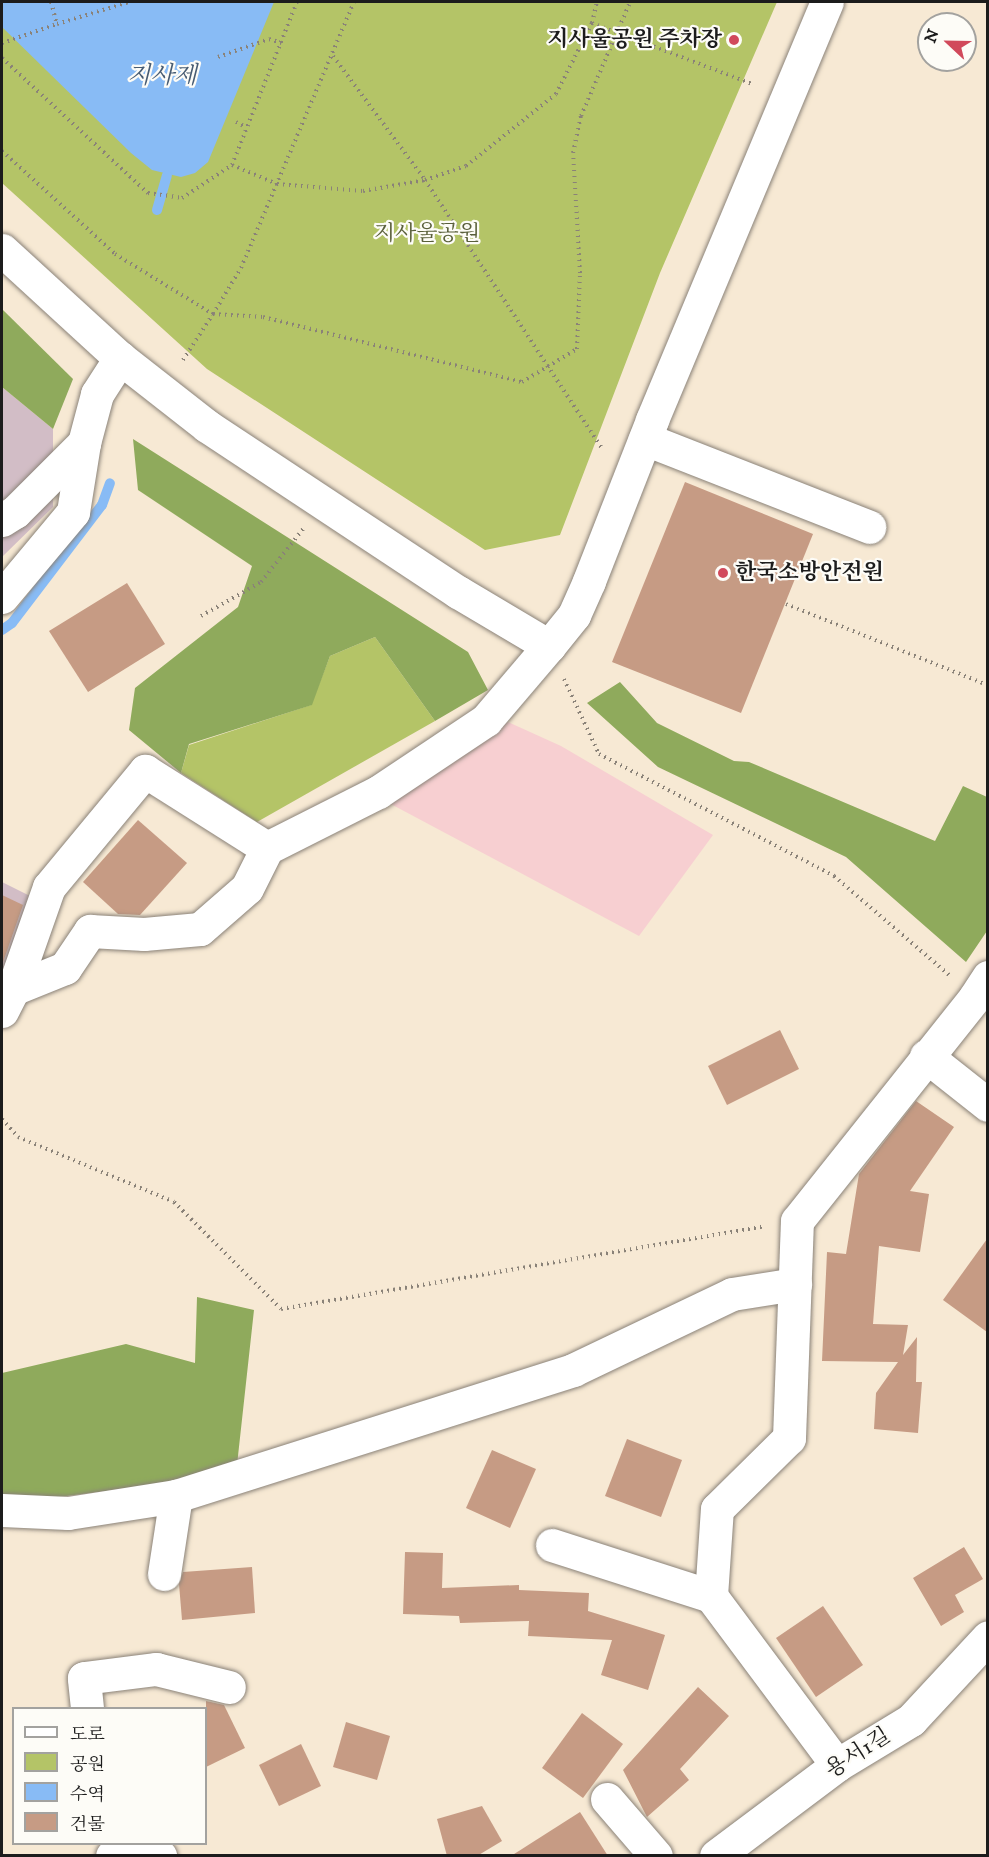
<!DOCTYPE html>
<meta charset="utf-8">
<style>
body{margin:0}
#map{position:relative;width:989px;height:1857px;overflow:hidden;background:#f7e9d4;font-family:"IM FELL DW Pica","Noto Serif KR",serif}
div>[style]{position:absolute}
.built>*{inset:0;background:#f7cfd1}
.industrial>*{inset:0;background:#d2bdc6}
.green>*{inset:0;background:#b4c467}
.forest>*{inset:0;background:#8faa5c}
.water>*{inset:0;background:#88bbf5}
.stream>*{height:10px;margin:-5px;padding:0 5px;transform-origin:5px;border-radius:5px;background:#88bbf5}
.building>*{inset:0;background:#c69b84}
.path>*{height:4px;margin-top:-2px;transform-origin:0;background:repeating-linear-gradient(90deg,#8a8278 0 1.5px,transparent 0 6px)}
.roads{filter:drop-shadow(0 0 2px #8a8278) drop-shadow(0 0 2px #8a8278)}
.minor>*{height:33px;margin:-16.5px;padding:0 16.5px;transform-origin:16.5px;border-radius:16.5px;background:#fff}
.dots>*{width:16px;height:16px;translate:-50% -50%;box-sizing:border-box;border:3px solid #fdfcf7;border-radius:50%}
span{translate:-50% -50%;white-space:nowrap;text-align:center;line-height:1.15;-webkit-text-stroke:4.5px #fdfcf7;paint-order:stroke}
.poi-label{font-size:22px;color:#1c1c1c;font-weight:700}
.right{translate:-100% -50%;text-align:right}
.left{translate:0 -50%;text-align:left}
.park-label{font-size:22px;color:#595f3a}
.street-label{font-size:22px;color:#1c1c1c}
.water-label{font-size:24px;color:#475c73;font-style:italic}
.frame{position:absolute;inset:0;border:3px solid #1c1c1c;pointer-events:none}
.legend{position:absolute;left:12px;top:1707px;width:195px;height:138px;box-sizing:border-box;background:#fdfcf7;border:2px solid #a3a29f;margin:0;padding:8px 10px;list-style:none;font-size:18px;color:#1c1c1c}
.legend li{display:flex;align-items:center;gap:12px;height:30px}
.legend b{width:30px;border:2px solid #a3a29f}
.north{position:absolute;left:917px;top:12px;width:60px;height:60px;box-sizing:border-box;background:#fdfcf7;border:2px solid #a3a29f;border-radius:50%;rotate:292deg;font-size:16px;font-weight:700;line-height:24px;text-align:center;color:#1c1c1c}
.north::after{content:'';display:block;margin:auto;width:21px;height:27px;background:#d1495b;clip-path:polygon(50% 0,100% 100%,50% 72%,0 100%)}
</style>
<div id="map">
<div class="built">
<i style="clip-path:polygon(508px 722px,561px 746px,713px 835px,639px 936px,387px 802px)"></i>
</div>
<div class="industrial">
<i style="clip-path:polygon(2px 387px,53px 429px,53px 507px,2px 557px)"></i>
<i style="clip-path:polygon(2px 882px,34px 898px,2px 976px)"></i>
</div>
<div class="green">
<i style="clip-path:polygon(2px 2px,777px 2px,660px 273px,560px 535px,485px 550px,207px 369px,2px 183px)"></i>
<i style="clip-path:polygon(375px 637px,435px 721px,257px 822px,181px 773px,189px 745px,311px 705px,330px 656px)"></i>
</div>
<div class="forest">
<i style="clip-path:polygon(2px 309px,73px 379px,53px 429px,2px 387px)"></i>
<i style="clip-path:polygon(133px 439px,468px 652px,488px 690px,435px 721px,375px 637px,330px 656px,312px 705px,189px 744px,181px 773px,129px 730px,135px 688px,238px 607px,252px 566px,138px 490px)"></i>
<i style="clip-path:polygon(620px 682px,657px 723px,734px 761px,749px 762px,935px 841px,963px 786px,987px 797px,987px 931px,966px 962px,846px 857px,658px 767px,587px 703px)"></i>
<i style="clip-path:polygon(197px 1297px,254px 1310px,237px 1465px,155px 1485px,50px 1498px,2px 1494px,2px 1373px,126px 1344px,195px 1363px)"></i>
</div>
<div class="water">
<i style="clip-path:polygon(2px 2px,274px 2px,208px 162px,195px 173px,181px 177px,152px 170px,131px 153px,2px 27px)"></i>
</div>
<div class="stream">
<i style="left:157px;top:210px;width:36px;rotate:-74deg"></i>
<i style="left:2px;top:630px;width:12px;rotate:-35deg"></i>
<i style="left:12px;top:623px;width:148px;rotate:-52.7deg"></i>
<i style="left:102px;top:505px;width:23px;rotate:-70deg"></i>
</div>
<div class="building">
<i style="clip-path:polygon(685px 482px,813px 534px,741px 713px,612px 662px)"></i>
<i style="clip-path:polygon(127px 583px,165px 644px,88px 692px,49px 631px)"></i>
<i style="clip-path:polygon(138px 820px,187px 863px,140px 915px,118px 914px,83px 882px)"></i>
<i style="clip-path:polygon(2px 895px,23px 905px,2px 965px)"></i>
<i style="clip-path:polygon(780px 1030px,799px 1069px,727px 1105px,708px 1066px)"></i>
<i style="clip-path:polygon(916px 1101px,954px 1127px,910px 1191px,929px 1194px,920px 1252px,879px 1246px,873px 1324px,908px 1325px,903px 1355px,917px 1337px,916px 1382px,922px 1382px,918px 1433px,874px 1429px,876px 1393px,898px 1362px,822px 1361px,827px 1252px,846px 1254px,859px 1174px)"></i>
<i style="clip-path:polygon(987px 1239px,987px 1332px,943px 1300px)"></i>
<i style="clip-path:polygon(627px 1439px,682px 1460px,661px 1517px,605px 1496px)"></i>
<i style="clip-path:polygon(492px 1450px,536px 1469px,510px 1528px,466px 1508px)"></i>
<i style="clip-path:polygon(964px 1547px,983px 1579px,955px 1595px,964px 1612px,941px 1626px,913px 1578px)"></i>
<i style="clip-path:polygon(405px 1552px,443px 1553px,442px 1588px,519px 1585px,519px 1590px,589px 1593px,588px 1611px,665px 1635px,648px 1690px,601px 1675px,612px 1640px,528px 1636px,529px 1621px,460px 1623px,459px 1616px,403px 1614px)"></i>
<i style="clip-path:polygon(252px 1567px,255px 1613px,182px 1620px,179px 1584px,183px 1572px)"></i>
<i style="clip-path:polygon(823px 1606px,863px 1665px,816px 1697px,776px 1638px)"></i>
<i style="clip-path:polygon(698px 1687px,729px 1716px,680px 1769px,689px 1780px,647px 1817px,623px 1770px)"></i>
<i style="clip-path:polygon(206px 1701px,224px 1705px,245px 1748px,206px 1767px)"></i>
<i style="clip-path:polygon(582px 1713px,623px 1744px,583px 1798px,542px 1768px)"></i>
<i style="clip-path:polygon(346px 1722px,390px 1736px,377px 1780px,333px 1767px)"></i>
<i style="clip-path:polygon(301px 1744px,321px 1786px,279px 1806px,259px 1765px)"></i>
<i style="clip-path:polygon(482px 1806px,502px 1841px,477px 1856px,447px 1856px,437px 1819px)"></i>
<i style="clip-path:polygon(580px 1812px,608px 1856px,511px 1856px)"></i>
</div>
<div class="path">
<i style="left:51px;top:2px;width:23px;rotate:75deg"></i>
<i style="left:57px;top:24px;width:75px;rotate:-17deg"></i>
<i style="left:592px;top:23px;width:172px;rotate:20.8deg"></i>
<i style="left:2px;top:43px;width:58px;rotate:-19.1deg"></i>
<i style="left:333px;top:56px;width:154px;rotate:53.4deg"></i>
<i style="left:425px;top:180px;width:323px;rotate:56.6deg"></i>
<i style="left:218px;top:57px;width:54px;rotate:-19.4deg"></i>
<i style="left:269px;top:39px;width:13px;rotate:18deg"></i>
<i style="left:2px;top:58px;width:199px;rotate:42.8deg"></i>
<i style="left:148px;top:193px;width:34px;rotate:8deg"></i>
<i style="left:182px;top:198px;width:60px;rotate:-33.4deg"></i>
<i style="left:232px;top:165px;width:175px;rotate:-68.3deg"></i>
<i style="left:236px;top:122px;width:11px;rotate:27deg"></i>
<i style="left:2px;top:151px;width:153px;rotate:42.3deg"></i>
<i style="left:115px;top:254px;width:115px;rotate:31.5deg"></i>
<i style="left:213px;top:314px;width:54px;rotate:-58.7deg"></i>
<i style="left:241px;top:268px;width:289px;rotate:-67deg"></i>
<i style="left:232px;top:165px;width:49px;rotate:22.9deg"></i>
<i style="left:277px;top:184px;width:86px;rotate:4.7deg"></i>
<i style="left:363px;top:191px;width:63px;rotate:-10.1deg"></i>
<i style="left:425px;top:180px;width:43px;rotate:-18.9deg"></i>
<i style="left:466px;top:166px;width:115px;rotate:-38.7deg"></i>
<i style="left:556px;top:94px;width:80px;rotate:-63.1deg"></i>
<i style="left:592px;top:23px;width:22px;rotate:-77deg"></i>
<i style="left:183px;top:360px;width:55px;rotate:-56.9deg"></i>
<i style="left:213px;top:314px;width:50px;rotate:3.4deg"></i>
<i style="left:263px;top:317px;width:267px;rotate:14.1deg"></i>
<i style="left:522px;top:382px;width:64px;rotate:-31deg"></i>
<i style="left:577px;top:349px;width:76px;rotate:-87.7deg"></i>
<i style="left:580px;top:273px;width:120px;rotate:-93.3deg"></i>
<i style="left:573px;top:153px;width:38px;rotate:-78deg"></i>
<i style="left:581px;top:116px;width:124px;rotate:-66.7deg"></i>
<i style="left:786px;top:604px;width:218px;rotate:21.9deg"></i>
<i style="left:201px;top:616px;width:69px;rotate:-29.5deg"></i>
<i style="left:261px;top:582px;width:68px;rotate:-51.6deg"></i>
<i style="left:564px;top:679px;width:83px;rotate:65deg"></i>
<i style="left:599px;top:754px;width:265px;rotate:27.4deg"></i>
<i style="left:834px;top:876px;width:152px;rotate:40.7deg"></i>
<i style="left:2px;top:1119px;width:24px;rotate:48deg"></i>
<i style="left:18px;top:1137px;width:169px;rotate:22.6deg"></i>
<i style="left:174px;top:1202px;width:151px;rotate:45deg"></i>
<i style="left:281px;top:1309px;width:488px;rotate:-9.7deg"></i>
</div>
<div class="roads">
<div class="minor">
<i style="left:2px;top:250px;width:160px;rotate:42.5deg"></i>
<i style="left:120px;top:358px;width:110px;rotate:38deg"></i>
<i style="left:207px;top:426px;width:301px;rotate:33.5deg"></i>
<i style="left:458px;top:592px;width:106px;rotate:30.7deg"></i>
<i style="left:549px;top:646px;width:40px;rotate:-51deg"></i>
<i style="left:574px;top:615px;width:37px;rotate:-66deg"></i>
<i style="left:589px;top:581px;width:173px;rotate:-68.6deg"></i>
<i style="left:652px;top:420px;width:453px;rotate:-67.3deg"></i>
<i style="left:645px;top:439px;width:241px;rotate:21.4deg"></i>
<i style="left:2px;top:520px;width:15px;rotate:-32deg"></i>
<i style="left:15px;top:512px;width:98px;rotate:-45deg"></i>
<i style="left:2px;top:597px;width:111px;rotate:-50.1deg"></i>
<i style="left:73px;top:512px;width:70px;rotate:-80.9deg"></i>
<i style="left:84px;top:443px;width:51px;rotate:-75.1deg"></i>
<i style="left:97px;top:394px;width:43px;rotate:-57.4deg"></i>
<i style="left:13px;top:989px;width:56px;rotate:-22deg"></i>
<i style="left:65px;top:968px;width:45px;rotate:-56deg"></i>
<i style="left:90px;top:931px;width:54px;rotate:3.2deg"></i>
<i style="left:144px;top:934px;width:56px;rotate:-5.1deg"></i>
<i style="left:200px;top:929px;width:62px;rotate:-41.1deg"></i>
<i style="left:247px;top:888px;width:45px;rotate:-63.4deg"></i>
<i style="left:2px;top:1011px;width:25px;rotate:-63deg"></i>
<i style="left:13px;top:989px;width:108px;rotate:-70.6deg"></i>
<i style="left:49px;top:887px;width:151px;rotate:-50.4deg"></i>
<i style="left:145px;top:771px;width:144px;rotate:32.3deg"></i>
<i style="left:267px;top:848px;width:124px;rotate:-26.8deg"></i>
<i style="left:378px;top:792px;width:130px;rotate:-33.7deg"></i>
<i style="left:486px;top:720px;width:97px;rotate:-49.6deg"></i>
<i style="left:926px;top:1056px;width:79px;rotate:38.3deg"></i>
<i style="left:2px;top:1510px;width:66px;rotate:2.6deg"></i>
<i style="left:68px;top:1513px;width:109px;rotate:-8.9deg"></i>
<i style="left:176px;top:1496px;width:417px;rotate:-17.6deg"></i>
<i style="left:573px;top:1370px;width:176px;rotate:-25.5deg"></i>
<i style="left:732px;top:1294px;width:64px;rotate:-9deg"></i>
<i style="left:552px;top:1545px;width:167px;rotate:17.8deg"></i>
<i style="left:164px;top:1574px;width:79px;rotate:-81.3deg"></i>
<i style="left:87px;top:1708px;width:30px;rotate:-96deg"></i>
<i style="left:84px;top:1678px;width:73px;rotate:-7.1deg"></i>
<i style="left:156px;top:1669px;width:75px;rotate:13.9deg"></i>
<i style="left:837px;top:1765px;width:211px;rotate:-126.7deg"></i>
<i style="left:711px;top:1596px;width:87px;rotate:-86.1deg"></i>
<i style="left:717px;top:1509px;width:101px;rotate:-44.6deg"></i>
<i style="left:789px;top:1438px;width:217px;rotate:-87.9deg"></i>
<i style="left:797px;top:1221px;width:286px;rotate:-51.5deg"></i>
<i style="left:975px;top:997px;width:24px;rotate:-57deg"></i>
<i style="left:607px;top:1799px;width:75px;rotate:49.3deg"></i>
<i style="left:112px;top:1856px;width:25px;rotate:-29deg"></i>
<i style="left:134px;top:1844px;width:29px;rotate:25deg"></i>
<i style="left:716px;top:1856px;width:151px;rotate:-36.9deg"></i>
<i style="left:837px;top:1765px;width:87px;rotate:-31.3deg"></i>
<i style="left:911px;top:1720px;width:113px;rotate:-47.1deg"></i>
</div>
</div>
<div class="dots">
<i style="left:734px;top:40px;background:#d1495b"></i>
<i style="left:723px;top:573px;background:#d1495b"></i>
</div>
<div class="poi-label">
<span class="right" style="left:722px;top:40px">지사울공원 주차장</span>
<span class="left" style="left:735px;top:573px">한국소방안전원</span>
</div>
<div class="park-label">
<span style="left:427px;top:234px">지사울공원</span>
</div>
<div class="street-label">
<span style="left:858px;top:1753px;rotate:-33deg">용서1길</span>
</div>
<div class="water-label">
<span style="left:162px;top:77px">지사제</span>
</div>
<div class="frame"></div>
<ul class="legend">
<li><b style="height:8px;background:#fff"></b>도로</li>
<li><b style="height:16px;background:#b4c467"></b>공원</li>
<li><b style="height:16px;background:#88bbf5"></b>수역</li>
<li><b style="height:16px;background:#c69b84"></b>건물</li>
</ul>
<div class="north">N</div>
</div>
